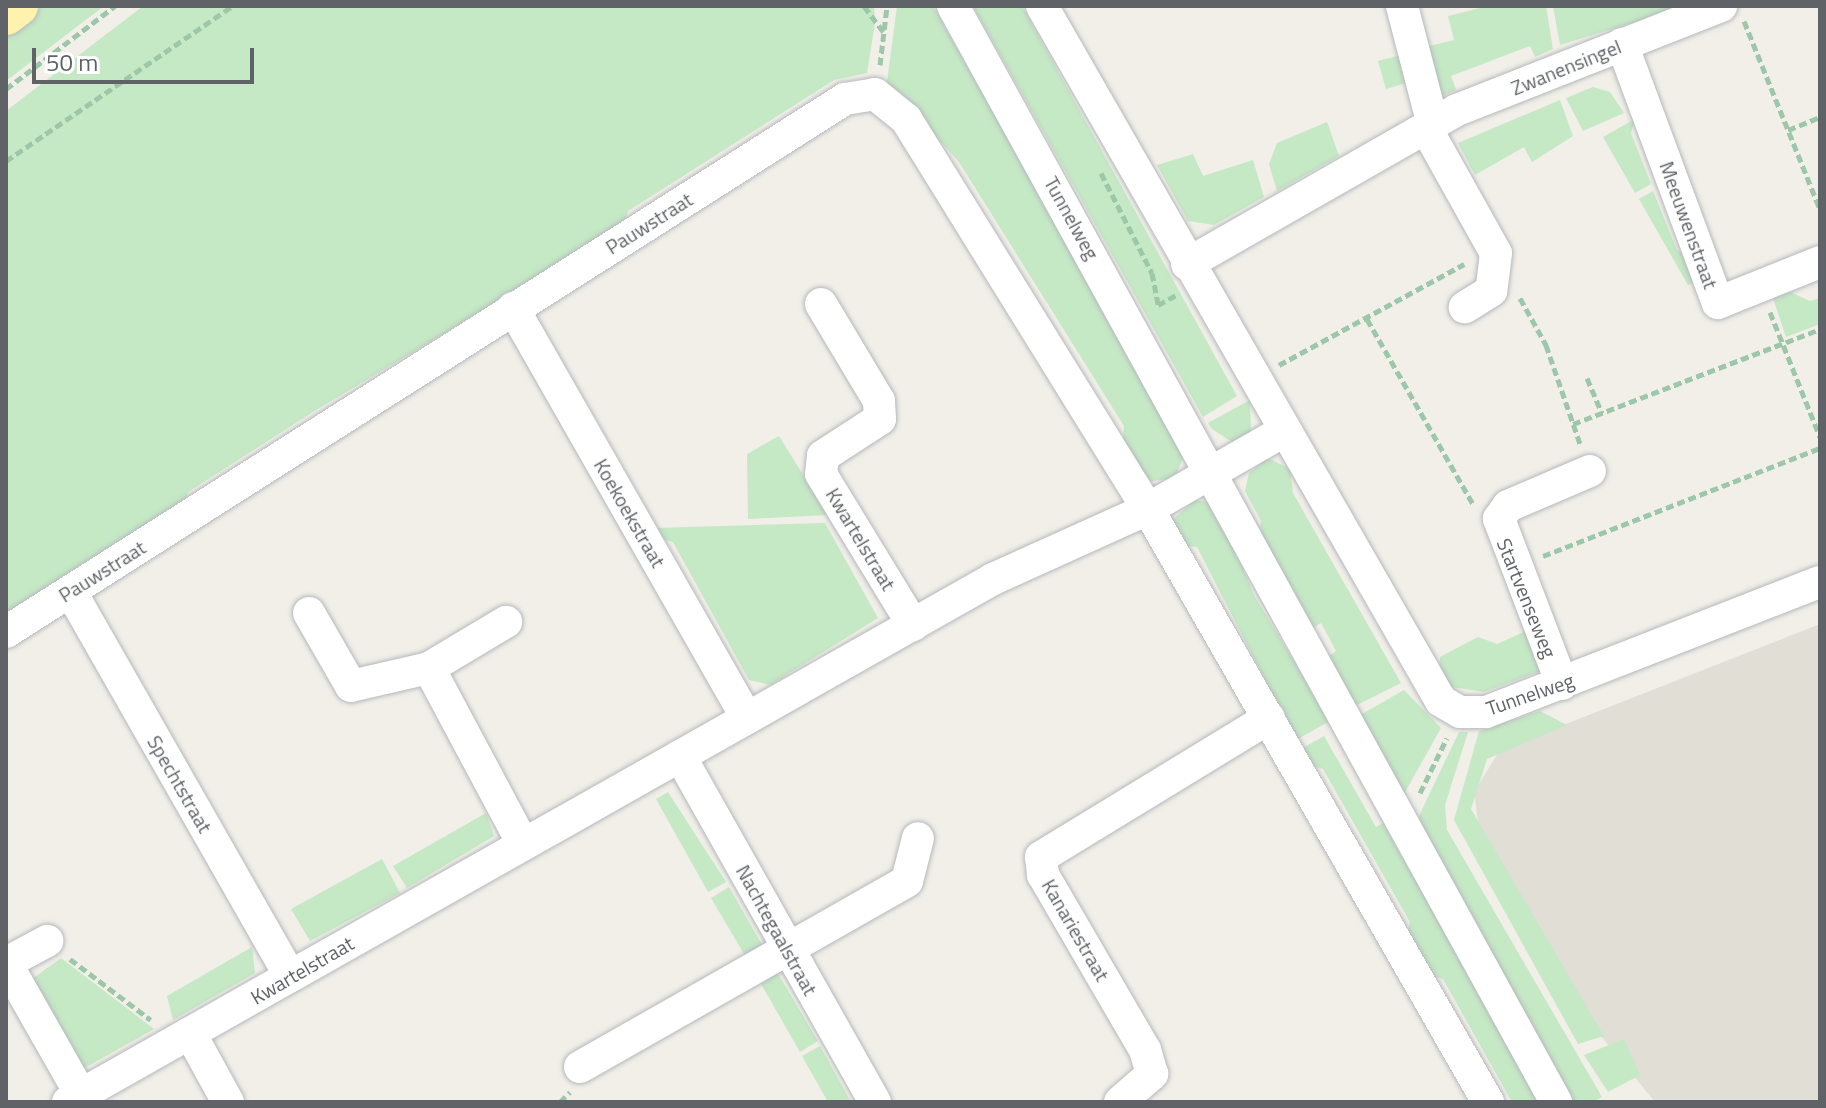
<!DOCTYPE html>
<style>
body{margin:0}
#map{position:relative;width:1826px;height:1108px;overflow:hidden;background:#f1efe8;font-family:"Titillium Web",sans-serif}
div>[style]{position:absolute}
.education>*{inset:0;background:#e1ded6}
.green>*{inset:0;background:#c5e8c5}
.path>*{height:5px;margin-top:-2.5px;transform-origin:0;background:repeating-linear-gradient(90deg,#9cc7a9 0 8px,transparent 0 12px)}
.roads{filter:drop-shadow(0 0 2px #b5b8bc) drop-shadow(0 0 2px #b5b8bc)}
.minor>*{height:32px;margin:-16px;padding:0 16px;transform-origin:16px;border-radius:16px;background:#fff}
.major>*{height:40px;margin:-20px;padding:0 20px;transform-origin:20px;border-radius:20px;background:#fff2af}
span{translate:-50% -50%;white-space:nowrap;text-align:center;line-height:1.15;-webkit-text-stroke:6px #fff;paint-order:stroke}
.street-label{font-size:20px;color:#5f6368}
.frame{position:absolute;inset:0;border:8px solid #5f6368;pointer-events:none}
.scale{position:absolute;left:32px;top:48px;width:222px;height:36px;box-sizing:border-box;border:4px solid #5f6368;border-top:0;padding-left:10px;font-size:24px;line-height:28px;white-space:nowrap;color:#5f6368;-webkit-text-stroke:6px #fff;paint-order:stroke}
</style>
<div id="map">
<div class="education">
<i style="clip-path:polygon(1820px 624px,1820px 1102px,1655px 1102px,1600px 1035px,1479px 828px,1474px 792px,1500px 750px)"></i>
</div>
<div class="green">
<i style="clip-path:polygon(43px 6px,104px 6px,6px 81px,6px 34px)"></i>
<i style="clip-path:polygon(143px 6px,874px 6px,875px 23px,867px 73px,834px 80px,628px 211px,624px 226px,316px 410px,188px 492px,184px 505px,6px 617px,6px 111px)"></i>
<i style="clip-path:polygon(897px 6px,933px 6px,1185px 452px,1175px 478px,1146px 482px,1123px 440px,1124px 426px,959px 162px,887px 82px)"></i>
<i style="clip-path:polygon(973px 6px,1022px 6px,1237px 396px,1203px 417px)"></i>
<i style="clip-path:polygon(1488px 6px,1546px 6px,1553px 49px,1535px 57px,1530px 46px,1451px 76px,1456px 90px,1439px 97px,1425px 47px,1454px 40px,1448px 16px)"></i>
<i style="clip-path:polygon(1553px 6px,1687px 6px,1560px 45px)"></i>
<i style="clip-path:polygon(1401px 55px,1409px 82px,1386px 89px,1378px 61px)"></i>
<i style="clip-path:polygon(1593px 87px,1610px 92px,1624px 113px,1583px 131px,1566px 98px)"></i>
<i style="clip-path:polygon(1560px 100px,1573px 136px,1532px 162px,1524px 147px,1475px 175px,1458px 143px)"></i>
<i style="clip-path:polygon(1635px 119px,1631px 133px,1651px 184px,1635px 193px,1603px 137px)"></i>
<i style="clip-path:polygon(1327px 122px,1339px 156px,1277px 191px,1269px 164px,1277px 143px)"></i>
<i style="clip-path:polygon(1193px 154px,1203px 176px,1253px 160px,1264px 197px,1214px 225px,1188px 221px,1157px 165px)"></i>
<i style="clip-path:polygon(1653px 191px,1677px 250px,1687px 254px,1698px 282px,1688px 285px,1639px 199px)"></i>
<i style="clip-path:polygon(1790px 292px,1810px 301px,1820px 298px,1820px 324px,1786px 337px,1773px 298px)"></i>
<i style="clip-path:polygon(1250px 400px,1251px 433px,1232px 442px,1212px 429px,1208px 423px)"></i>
<i style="clip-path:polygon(779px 436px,828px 515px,748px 519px,747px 454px)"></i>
<i style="clip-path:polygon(1268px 458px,1290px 469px,1293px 493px,1401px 683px,1345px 711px,1323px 661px,1336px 651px,1321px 623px,1311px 629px,1259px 535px,1261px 521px,1245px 491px,1249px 473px)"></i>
<i style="clip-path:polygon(1195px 500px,1215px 503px,1255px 597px,1330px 721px,1296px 740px,1197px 547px,1180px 545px,1171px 521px)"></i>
<i style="clip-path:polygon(825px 523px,878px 618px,770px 685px,749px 680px,673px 542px,658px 538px,655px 528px)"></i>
<i style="clip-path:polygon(1526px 631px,1546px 669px,1484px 692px,1452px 687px,1439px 676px,1440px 657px,1478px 637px,1497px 644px)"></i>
<i style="clip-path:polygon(1404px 690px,1441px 728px,1404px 794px,1350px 721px)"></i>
<i style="clip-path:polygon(1540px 711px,1567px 725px,1487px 759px,1471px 809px,1604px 1036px,1578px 1044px,1454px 820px,1479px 731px)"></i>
<i style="clip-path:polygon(1459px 732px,1468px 732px,1445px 805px,1447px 830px,1602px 1097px,1593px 1102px,1573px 1102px,1418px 818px)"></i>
<i style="clip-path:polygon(1324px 736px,1376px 827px,1383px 823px,1542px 1102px,1512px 1102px,1443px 979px,1429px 975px,1407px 935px,1410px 922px,1323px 769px,1310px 765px,1301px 749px)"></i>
<i style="clip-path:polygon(668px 792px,726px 882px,708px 892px,656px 799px)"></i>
<i style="clip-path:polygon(486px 813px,494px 836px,407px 888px,393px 866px)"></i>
<i style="clip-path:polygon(382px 859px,400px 893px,310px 941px,291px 909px)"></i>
<i style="clip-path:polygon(729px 887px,768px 955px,750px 964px,711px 898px)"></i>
<i style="clip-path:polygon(252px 947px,255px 973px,173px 1020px,167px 996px)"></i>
<i style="clip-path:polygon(61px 958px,154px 1029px,81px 1070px,32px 979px)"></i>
<i style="clip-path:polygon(774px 967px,818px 1041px,800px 1052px,757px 977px)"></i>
<i style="clip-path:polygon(1624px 1039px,1640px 1075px,1608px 1092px,1584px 1055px)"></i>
<i style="clip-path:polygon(820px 1046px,851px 1102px,828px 1102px,802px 1056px)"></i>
</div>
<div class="path">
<i style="left:864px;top:6px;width:35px;rotate:53deg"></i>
<i style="left:1744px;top:21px;width:203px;rotate:68deg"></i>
<i style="left:880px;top:65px;width:59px;rotate:-83.2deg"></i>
<i style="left:6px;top:89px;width:137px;rotate:-37.3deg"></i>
<i style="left:1788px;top:130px;width:35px;rotate:-22deg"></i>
<i style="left:6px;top:161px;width:274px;rotate:-34.4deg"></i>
<i style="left:1101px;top:173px;width:112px;rotate:63deg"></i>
<i style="left:1152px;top:273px;width:33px;rotate:79deg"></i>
<i style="left:1158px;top:305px;width:21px;rotate:-29deg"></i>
<i style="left:1520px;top:298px;width:54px;rotate:61deg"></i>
<i style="left:1546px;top:345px;width:105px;rotate:71deg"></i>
<i style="left:1770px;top:312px;width:135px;rotate:68.2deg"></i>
<i style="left:1367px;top:319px;width:215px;rotate:60.2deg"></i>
<i style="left:1279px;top:365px;width:211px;rotate:-28.6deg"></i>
<i style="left:1587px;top:378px;width:38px;rotate:67deg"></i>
<i style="left:1573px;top:424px;width:265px;rotate:-21deg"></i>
<i style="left:1543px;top:556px;width:297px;rotate:-21.3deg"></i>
<i style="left:1420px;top:793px;width:61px;rotate:-63.9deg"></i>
<i style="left:70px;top:959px;width:101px;rotate:37deg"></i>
<i style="left:560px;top:1102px;width:14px;rotate:-45deg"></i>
</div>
<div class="roads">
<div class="minor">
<i style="left:953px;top:6px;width:1251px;rotate:61.18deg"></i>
<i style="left:1042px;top:6px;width:801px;rotate:60.14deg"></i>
<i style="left:1441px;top:701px;width:22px;rotate:30deg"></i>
<i style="left:1460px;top:712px;width:26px"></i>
<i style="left:1486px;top:712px;width:358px;rotate:-21.3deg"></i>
<i style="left:1402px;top:6px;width:123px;rotate:75.4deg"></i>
<i style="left:1622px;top:44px;width:276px;rotate:69.7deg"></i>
<i style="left:1718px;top:303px;width:110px;rotate:-21.9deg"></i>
<i style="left:1426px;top:128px;width:143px;rotate:60.8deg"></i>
<i style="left:1496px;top:253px;width:38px;rotate:97deg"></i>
<i style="left:1491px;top:291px;width:31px;rotate:148deg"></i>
<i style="left:1187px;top:264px;width:311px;rotate:-29.7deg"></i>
<i style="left:1457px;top:110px;width:284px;rotate:-21.5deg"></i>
<i style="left:821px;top:304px;width:113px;rotate:59.1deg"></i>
<i style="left:879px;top:401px;width:18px;rotate:87deg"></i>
<i style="left:880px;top:419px;width:68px;rotate:147deg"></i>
<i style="left:823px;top:456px;width:18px;rotate:96deg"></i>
<i style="left:821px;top:474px;width:177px;rotate:58.6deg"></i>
<i style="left:513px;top:308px;width:472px;rotate:60.3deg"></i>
<i style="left:71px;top:592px;width:442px;rotate:60.3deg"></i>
<i style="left:309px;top:613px;width:84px;rotate:60.1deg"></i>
<i style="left:351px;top:686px;width:80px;rotate:-13deg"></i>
<i style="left:429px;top:668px;width:90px;rotate:-30.9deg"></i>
<i style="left:6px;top:632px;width:994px;rotate:-32.43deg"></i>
<i style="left:845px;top:99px;width:30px;rotate:-9deg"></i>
<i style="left:875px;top:94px;width:40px;rotate:39deg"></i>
<i style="left:906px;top:119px;width:459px;rotate:58.2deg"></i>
<i style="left:1148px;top:509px;width:684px;rotate:60.17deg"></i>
<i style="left:429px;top:668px;width:200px;rotate:61.9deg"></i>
<i style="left:1562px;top:684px;width:177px;rotate:-110.9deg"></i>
<i style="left:1499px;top:519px;width:16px;rotate:-55deg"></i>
<i style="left:1508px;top:506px;width:89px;rotate:-23.1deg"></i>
<i style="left:680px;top:756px;width:397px;rotate:60.6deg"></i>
<i style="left:6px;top:963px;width:152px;rotate:60.4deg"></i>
<i style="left:6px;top:963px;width:47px;rotate:-28.2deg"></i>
<i style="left:190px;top:1033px;width:79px;rotate:61.2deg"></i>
<i style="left:580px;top:1067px;width:376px;rotate:-29.6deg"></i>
<i style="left:907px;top:881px;width:44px;rotate:-75.7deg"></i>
<i style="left:68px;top:1102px;width:1063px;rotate:-29.48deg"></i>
<i style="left:993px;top:579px;width:170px;rotate:-24.3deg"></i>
<i style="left:1148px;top:509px;width:155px;rotate:-29.9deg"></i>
<i style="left:1120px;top:1102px;width:43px;rotate:-41.2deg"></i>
<i style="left:1152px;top:1074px;width:25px;rotate:-106deg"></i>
<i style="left:1145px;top:1050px;width:203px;rotate:-120.2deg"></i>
<i style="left:1043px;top:875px;width:18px;rotate:-96deg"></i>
<i style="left:1041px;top:857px;width:267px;rotate:-31.4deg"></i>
</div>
<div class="major">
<i style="left:6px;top:15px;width:15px;rotate:-37deg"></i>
</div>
</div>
<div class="street-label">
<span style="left:1566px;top:67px;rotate:-22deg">Zwanensingel</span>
<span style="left:1072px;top:218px;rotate:61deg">Tunnelweg</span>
<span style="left:649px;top:223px;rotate:-32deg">Pauwstraat</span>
<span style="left:1689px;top:225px;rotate:70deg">Meeuwenstraat</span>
<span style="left:630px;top:513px;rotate:60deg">Koekoekstraat</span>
<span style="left:861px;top:539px;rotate:59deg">Kwartelstraat</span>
<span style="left:102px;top:571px;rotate:-32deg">Pauwstraat</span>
<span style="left:1527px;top:598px;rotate:68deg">Startvenseweg</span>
<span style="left:1530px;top:694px;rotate:-19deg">Tunnelweg</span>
<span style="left:180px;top:784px;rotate:60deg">Spechtstraat</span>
<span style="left:777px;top:930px;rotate:61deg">Nachtegaalstraat</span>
<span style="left:1076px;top:930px;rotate:60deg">Kanariestraat</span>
<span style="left:302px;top:970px;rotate:-30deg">Kwartelstraat</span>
</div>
<div class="frame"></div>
<div class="scale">50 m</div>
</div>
